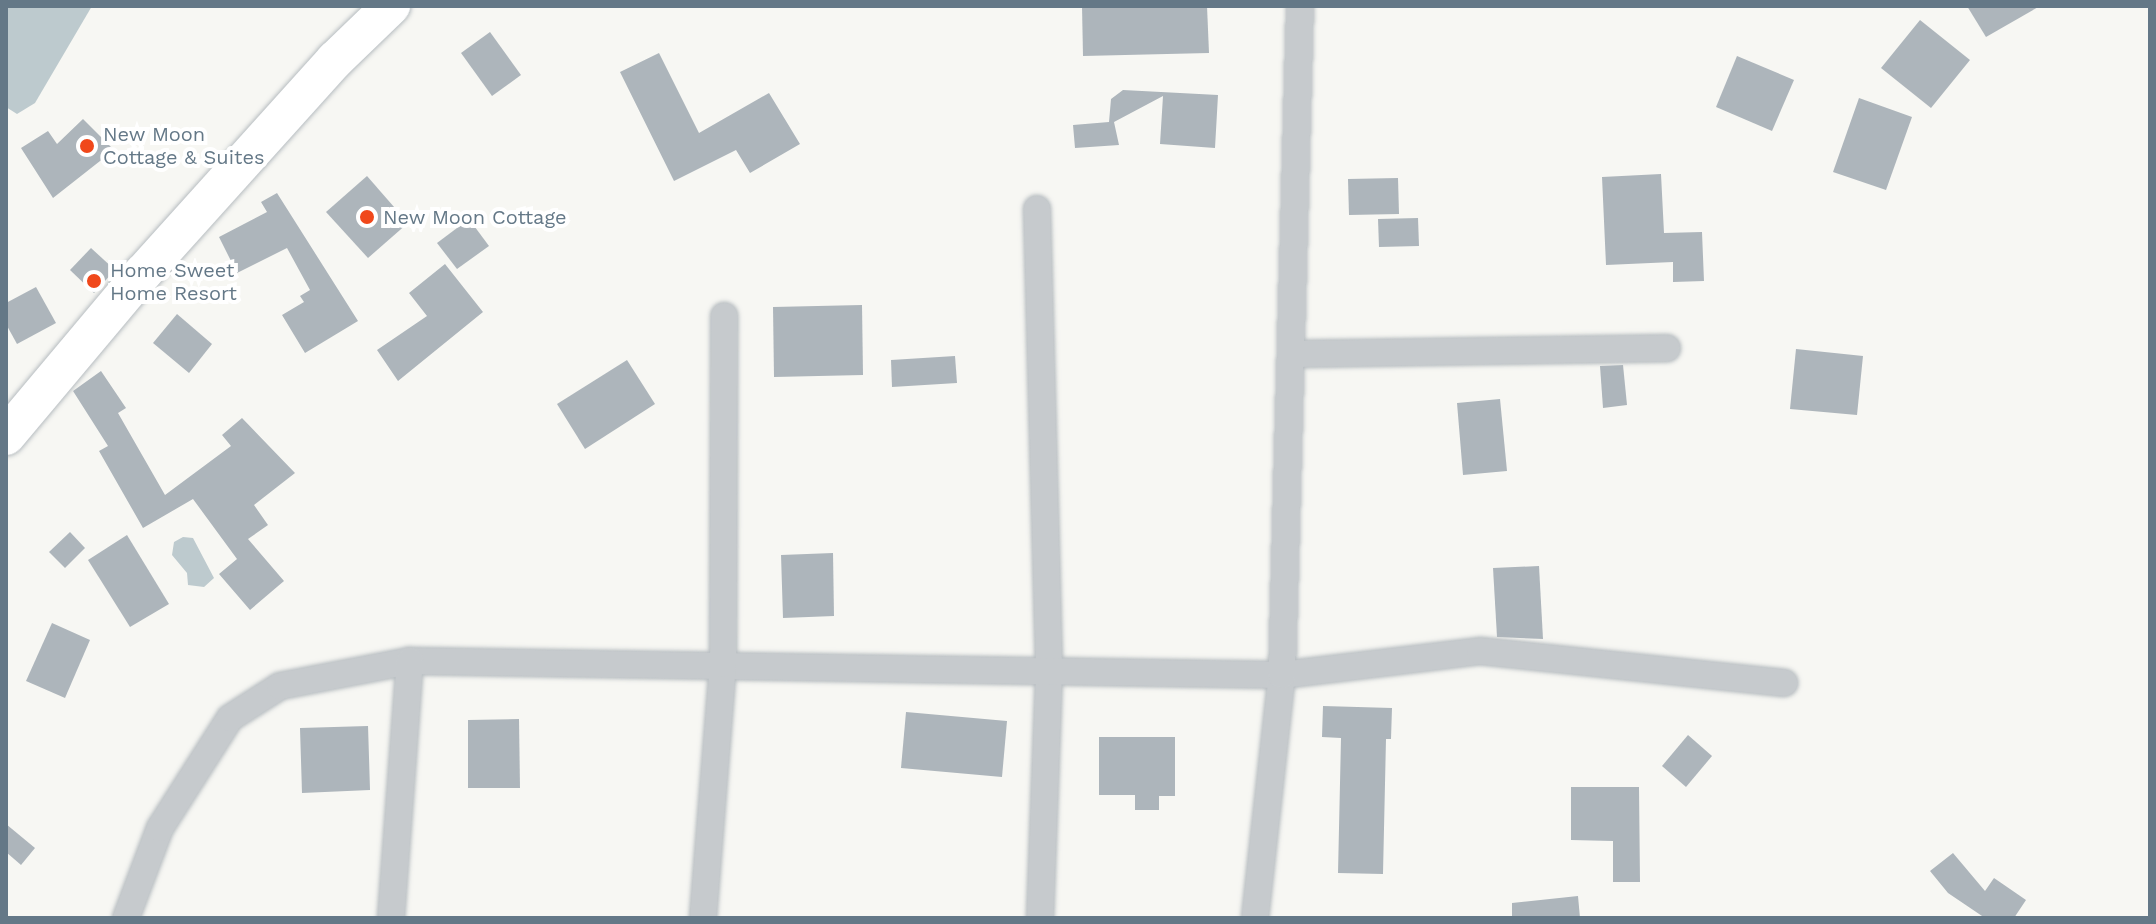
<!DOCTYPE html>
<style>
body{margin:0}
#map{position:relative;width:2156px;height:924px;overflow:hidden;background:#f7f7f3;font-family:"Work Sans",sans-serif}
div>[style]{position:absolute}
.water>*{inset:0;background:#bdcace}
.building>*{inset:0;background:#adb5bb}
.roads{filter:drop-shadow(0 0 2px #b6bcc0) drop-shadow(0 0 2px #b6bcc0)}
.minor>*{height:26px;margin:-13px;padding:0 13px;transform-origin:13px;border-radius:13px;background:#c6cacd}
.secondary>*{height:38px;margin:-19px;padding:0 19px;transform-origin:19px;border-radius:19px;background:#fff}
.dots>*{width:22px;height:22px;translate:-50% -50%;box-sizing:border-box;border:4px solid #fff;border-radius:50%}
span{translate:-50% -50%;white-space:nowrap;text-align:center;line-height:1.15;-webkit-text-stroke:8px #fff;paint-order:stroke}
.poi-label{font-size:20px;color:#647887}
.left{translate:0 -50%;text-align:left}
.frame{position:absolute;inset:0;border:8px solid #647887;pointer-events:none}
</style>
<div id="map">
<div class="water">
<i style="clip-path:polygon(6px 6px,92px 6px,35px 103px,17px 114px,6px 107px)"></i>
<i style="clip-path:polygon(183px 537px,193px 538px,214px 578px,204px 587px,188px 585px,187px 573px,172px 555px,174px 542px)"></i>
</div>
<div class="building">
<i style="clip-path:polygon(1082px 6px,1207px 6px,1209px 53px,1083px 56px)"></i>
<i style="clip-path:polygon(1967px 6px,2040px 6px,1986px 37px)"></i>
<i style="clip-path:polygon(1920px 20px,1970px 60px,1931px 108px,1881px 68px)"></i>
<i style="clip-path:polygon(490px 32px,521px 75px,492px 96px,461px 53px)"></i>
<i style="clip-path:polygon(659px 53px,699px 133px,769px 93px,800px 144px,750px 173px,736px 150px,674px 181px,620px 72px)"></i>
<i style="clip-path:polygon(1737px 56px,1794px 80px,1772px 131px,1716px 107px)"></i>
<i style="clip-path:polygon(1123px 90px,1218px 95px,1215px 148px,1160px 144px,1163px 96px,1114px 122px,1119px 145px,1075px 148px,1073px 125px,1109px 122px,1111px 99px)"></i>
<i style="clip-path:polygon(1859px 98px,1912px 117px,1886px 190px,1833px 172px)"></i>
<i style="clip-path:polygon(83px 119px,114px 150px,53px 198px,21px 148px,48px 131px,57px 144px)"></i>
<i style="clip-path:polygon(1661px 174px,1664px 233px,1702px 232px,1704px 281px,1673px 282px,1673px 262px,1606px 265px,1602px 177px)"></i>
<i style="clip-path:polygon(367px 176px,408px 223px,368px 258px,326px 212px)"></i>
<i style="clip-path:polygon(1398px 178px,1399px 214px,1349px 215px,1348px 179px)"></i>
<i style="clip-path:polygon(277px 193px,358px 321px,305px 353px,282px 315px,304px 302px,300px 296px,310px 290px,287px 248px,237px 273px,219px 237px,267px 212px,261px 202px)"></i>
<i style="clip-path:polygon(1418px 218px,1419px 246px,1379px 247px,1378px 219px)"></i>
<i style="clip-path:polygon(469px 219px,489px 246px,457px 269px,437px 243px)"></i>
<i style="clip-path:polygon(91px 248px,115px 270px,94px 293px,70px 270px)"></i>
<i style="clip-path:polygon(445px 264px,483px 312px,398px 381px,377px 350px,427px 316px,409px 293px)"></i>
<i style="clip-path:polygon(36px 287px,56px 323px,17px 344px,6px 324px,6px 303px)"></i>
<i style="clip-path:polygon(862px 305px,863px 375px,774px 377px,773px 307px)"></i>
<i style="clip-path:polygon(177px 314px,212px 344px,189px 373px,153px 343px)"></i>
<i style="clip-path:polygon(1796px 349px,1863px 356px,1857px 415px,1790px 409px)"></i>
<i style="clip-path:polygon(955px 356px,957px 383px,892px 387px,891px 360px)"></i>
<i style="clip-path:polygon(627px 360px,655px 404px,585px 449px,557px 404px)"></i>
<i style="clip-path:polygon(1623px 365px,1627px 405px,1603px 408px,1600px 366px)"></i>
<i style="clip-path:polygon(101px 371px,126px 408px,118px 413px,165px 495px,231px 446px,222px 435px,242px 418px,295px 473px,254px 505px,268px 525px,248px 539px,284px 581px,250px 610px,219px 574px,237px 559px,193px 499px,143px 528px,99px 451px,108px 446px,73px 391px)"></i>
<i style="clip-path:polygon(1500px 399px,1507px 471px,1463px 475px,1457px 403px)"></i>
<i style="clip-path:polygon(70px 532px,85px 548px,65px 568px,49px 552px)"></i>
<i style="clip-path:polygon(127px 535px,169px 604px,130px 627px,88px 560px)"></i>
<i style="clip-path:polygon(833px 553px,834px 616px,783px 618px,781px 555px)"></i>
<i style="clip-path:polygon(1539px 566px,1543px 639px,1497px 637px,1493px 568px)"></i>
<i style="clip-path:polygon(52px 623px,90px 640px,65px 698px,26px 681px)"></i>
<i style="clip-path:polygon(1323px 706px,1392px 708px,1391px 739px,1386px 739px,1383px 874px,1338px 873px,1341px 738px,1322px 737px)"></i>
<i style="clip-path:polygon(906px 712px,1007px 721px,1002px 777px,901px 768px)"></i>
<i style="clip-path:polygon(519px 719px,520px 788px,468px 788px,468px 720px)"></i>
<i style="clip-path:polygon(368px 726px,370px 790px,302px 793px,300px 728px)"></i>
<i style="clip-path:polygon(1688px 735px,1712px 756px,1686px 787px,1662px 766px)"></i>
<i style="clip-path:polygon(1099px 737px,1175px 737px,1175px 796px,1159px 796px,1159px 810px,1135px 810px,1135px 795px,1099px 795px)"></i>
<i style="clip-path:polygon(1571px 787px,1639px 787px,1640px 882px,1613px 882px,1613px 841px,1571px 840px)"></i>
<i style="clip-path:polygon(6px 824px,35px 848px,21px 865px,6px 852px)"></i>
<i style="clip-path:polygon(1953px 853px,1985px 891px,1994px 878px,2026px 900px,2014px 918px,1985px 918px,1948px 893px,1930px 871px)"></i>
<i style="clip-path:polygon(1578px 896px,1580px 918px,1512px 918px,1512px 903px)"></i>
</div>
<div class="roads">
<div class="minor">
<i style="left:1037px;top:209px;width:464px;rotate:88.5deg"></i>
<i style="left:1049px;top:673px;width:245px;rotate:92.1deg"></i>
<i style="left:1294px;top:354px;width:373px;rotate:-0.9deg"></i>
<i style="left:126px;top:918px;width:96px;rotate:-69.3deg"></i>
<i style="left:160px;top:828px;width:130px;rotate:-57.5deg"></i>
<i style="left:230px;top:718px;width:59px;rotate:-32.6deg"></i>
<i style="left:280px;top:686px;width:132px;rotate:-10.9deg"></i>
<i style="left:410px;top:661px;width:872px;rotate:0.92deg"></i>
<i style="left:1282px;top:675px;width:199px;rotate:-6.9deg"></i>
<i style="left:1480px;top:651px;width:306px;rotate:6deg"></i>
<i style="left:391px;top:918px;width:258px;rotate:-85.8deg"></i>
<i style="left:703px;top:918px;width:255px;rotate:-85.5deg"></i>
<i style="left:723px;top:664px;width:348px;rotate:-89.8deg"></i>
<i style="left:1255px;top:918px;width:244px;rotate:-83.7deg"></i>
<i style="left:1282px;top:675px;width:669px;rotate:-88.46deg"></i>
</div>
<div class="secondary">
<i style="left:6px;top:436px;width:213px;rotate:-50deg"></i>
<i style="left:143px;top:273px;width:287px;rotate:-48deg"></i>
<i style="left:335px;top:60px;width:78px;rotate:-44deg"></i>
</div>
</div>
<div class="dots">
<i style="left:87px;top:146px;background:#f0481b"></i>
<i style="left:367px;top:217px;background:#f0481b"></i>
<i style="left:94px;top:281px;background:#f0481b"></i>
</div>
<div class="poi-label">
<span class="left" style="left:103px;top:146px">New Moon<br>Cottage &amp; Suites</span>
<span class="left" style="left:383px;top:217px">New Moon Cottage</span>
<span class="left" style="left:110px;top:282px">Home Sweet<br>Home Resort</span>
</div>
<div class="frame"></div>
</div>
